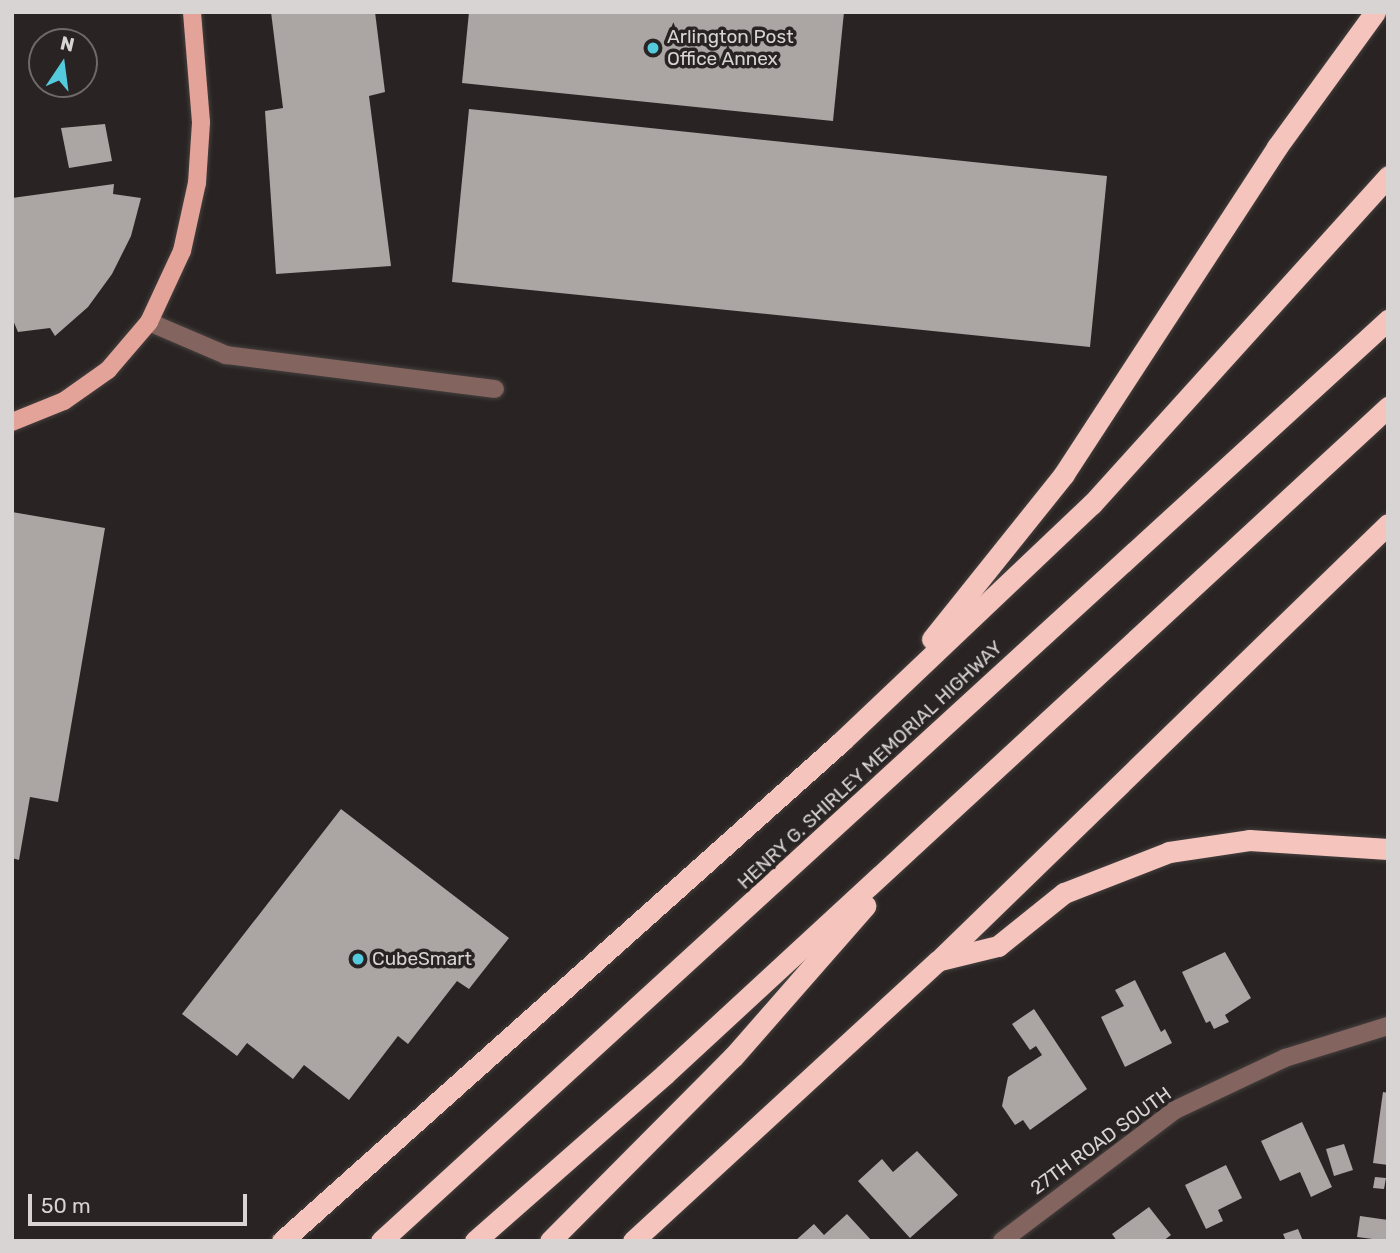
<!DOCTYPE html>
<style>
body{margin:0}
#map{position:relative;width:1400px;height:1253px;overflow:hidden;background:#292423;font-family:Rubik,sans-serif}
div>[style]{position:absolute}
.building>*{inset:0;background:#aba5a4}
.roads{filter:drop-shadow(0 0 2px #45403f) drop-shadow(0 0 2px #45403f)}
.minor>*{height:18px;margin:-9px;padding:0 9px;transform-origin:9px;border-radius:9px;background:#84645f}
.major>*{height:18px;margin:-9px;padding:0 9px;transform-origin:9px;border-radius:9px;background:#e4a398}
.highway>*{height:21px;margin:-10.5px;padding:0 10.5px;transform-origin:10.5px;border-radius:10.5px;background:#f5c5bd}
.dots>*{width:19px;height:19px;translate:-50% -50%;box-sizing:border-box;border:4px solid #292423;border-radius:50%}
span{translate:-50% -50%;white-space:nowrap;text-align:center;line-height:1.15;-webkit-text-stroke:7px #292423;paint-order:stroke}
.poi-label{font-size:19px;color:#d7d4d3}
.left{translate:0 -50%;text-align:left}
.street-label{font-size:19px;color:#d7d4d3}
.frame{position:absolute;inset:0;border:14px solid #d7d4d3;pointer-events:none}
.north{position:absolute;left:28px;top:28px;width:70px;height:70px;box-sizing:border-box;background:#292423;border:2px solid #6f6a69;border-radius:50%;rotate:13deg;font-size:19px;font-weight:700;line-height:28px;text-align:center;color:#d7d4d3}
.north::after{content:'';display:block;margin:auto;width:24px;height:32px;background:#54cadd;clip-path:polygon(50% 0,100% 100%,50% 72%,0 100%)}
.scale{position:absolute;left:28px;top:1194px;width:219px;height:32px;box-sizing:border-box;border:4px solid #d7d4d3;border-top:0;padding-left:9px;font-size:21px;line-height:24px;white-space:nowrap;color:#d7d4d3;-webkit-text-stroke:5px #292423;paint-order:stroke}
</style>
<div id="map">
<div class="building">
<i style="clip-path:polygon(271px 12px,375px 12px,385px 92px,369px 96px,391px 266px,276px 274px,265px 111px,283px 108px)"></i>
<i style="clip-path:polygon(469px 12px,844px 12px,833px 121px,462px 83px)"></i>
<i style="clip-path:polygon(469px 109px,1107px 176px,1090px 347px,452px 282px)"></i>
<i style="clip-path:polygon(105px 124px,112px 161px,69px 168px,61px 128px)"></i>
<i style="clip-path:polygon(114px 184px,113px 194px,141px 198px,131px 236px,112px 274px,88px 307px,55px 336px,50px 328px,18px 332px,12px 318px,12px 198px)"></i>
<i style="clip-path:polygon(12px 512px,105px 528px,58px 802px,30px 797px,19px 860px,12px 858px)"></i>
<i style="clip-path:polygon(341px 809px,509px 938px,469px 989px,457px 981px,408px 1044px,398px 1036px,349px 1100px,304px 1065px,293px 1079px,247px 1043px,237px 1056px,182px 1014px)"></i>
<i style="clip-path:polygon(1225px 952px,1251px 998px,1225px 1015px,1229px 1022px,1214px 1029px,1210px 1021px,1206px 1023px,1182px 972px)"></i>
<i style="clip-path:polygon(1135px 980px,1161px 1032px,1165px 1029px,1172px 1043px,1125px 1067px,1101px 1017px,1124px 1006px,1115px 990px)"></i>
<i style="clip-path:polygon(1034px 1009px,1087px 1089px,1030px 1130px,1023px 1120px,1015px 1125px,1002px 1106px,1008px 1077px,1042px 1055px,1036px 1046px,1030px 1050px,1012px 1024px)"></i>
<i style="clip-path:polygon(1383px 1092px,1388px 1093px,1388px 1165px,1373px 1163px)"></i>
<i style="clip-path:polygon(1302px 1122px,1332px 1187px,1311px 1197px,1300px 1172px,1280px 1181px,1261px 1141px)"></i>
<i style="clip-path:polygon(1344px 1144px,1353px 1170px,1334px 1176px,1326px 1149px)"></i>
<i style="clip-path:polygon(917px 1151px,958px 1195px,910px 1238px,858px 1181px,882px 1159px,893px 1172px)"></i>
<i style="clip-path:polygon(1226px 1165px,1242px 1198px,1218px 1210px,1223px 1221px,1206px 1229px,1185px 1185px)"></i>
<i style="clip-path:polygon(1375px 1177px,1386px 1178px,1384px 1189px,1373px 1188px)"></i>
<i style="clip-path:polygon(1149px 1207px,1171px 1235px,1163px 1241px,1117px 1241px,1112px 1234px)"></i>
<i style="clip-path:polygon(847px 1214px,872px 1241px,795px 1241px,814px 1224px,824px 1235px)"></i>
<i style="clip-path:polygon(1360px 1216px,1388px 1220px,1388px 1241px,1357px 1237px)"></i>
<i style="clip-path:polygon(1298px 1229px,1303px 1241px,1286px 1241px,1283px 1234px)"></i>
</div>
<div class="roads">
<div class="minor">
<i style="left:149px;top:322px;width:84px;rotate:23.2deg"></i>
<i style="left:226px;top:355px;width:271px;rotate:7.2deg"></i>
<i style="left:1002px;top:1241px;width:217px;rotate:-37.1deg"></i>
<i style="left:1175px;top:1110px;width:122px;rotate:-25.3deg"></i>
<i style="left:1285px;top:1058px;width:108px;rotate:-17.3deg"></i>
</div>
<div class="major">
<i style="left:12px;top:422px;width:56px;rotate:-22deg"></i>
<i style="left:64px;top:401px;width:54px;rotate:-35.2deg"></i>
<i style="left:108px;top:370px;width:63px;rotate:-49.5deg"></i>
<i style="left:149px;top:322px;width:78px;rotate:-65.1deg"></i>
<i style="left:182px;top:251px;width:70px;rotate:-77.6deg"></i>
<i style="left:197px;top:183px;width:61px;rotate:-86.2deg"></i>
<i style="left:201px;top:122px;width:110px;rotate:-94.7deg"></i>
</div>
<div class="highway">
<i style="left:932px;top:639px;width:211px;rotate:-51.3deg"></i>
<i style="left:1064px;top:474px;width:390px;rotate:-56.9deg"></i>
<i style="left:1277px;top:147px;width:167px;rotate:-54deg"></i>
<i style="left:940px;top:960px;width:60px;rotate:-13.6deg"></i>
<i style="left:998px;top:946px;width:85px;rotate:-38.8deg"></i>
<i style="left:1064px;top:893px;width:113px;rotate:-21.3deg"></i>
<i style="left:1169px;top:852px;width:81px;rotate:-8.5deg"></i>
<i style="left:1249px;top:840px;width:139px;rotate:3.7deg"></i>
<i style="left:282px;top:1241px;width:751px;rotate:-41.76deg"></i>
<i style="left:842px;top:741px;width:344px;rotate:-43.5deg"></i>
<i style="left:1092px;top:504px;width:442px;rotate:-47.9deg"></i>
<i style="left:381px;top:1241px;width:1365px;rotate:-42.45deg"></i>
<i style="left:475px;top:1241px;width:253px;rotate:-41.3deg"></i>
<i style="left:665px;top:1074px;width:984px;rotate:-42.69deg"></i>
<i style="left:550px;top:1241px;width:260px;rotate:-45.2deg"></i>
<i style="left:733px;top:1057px;width:201px;rotate:-48.8deg"></i>
<i style="left:633px;top:1241px;width:414px;rotate:-42.6deg"></i>
<i style="left:938px;top:961px;width:627px;rotate:-44.16deg"></i>
</div>
</div>
<div class="dots">
<i style="left:653px;top:48px;background:#54cadd"></i>
<i style="left:358px;top:959px;background:#54cadd"></i>
</div>
<div class="poi-label">
<span class="left" style="left:667px;top:48px">Arlington Post<br>Office Annex</span>
<span class="left" style="left:372px;top:959px">CubeSmart</span>
</div>
<div class="street-label">
<span style="left:870px;top:765px;rotate:-43deg">HENRY G. SHIRLEY MEMORIAL HIGHWAY</span>
<span style="left:1101px;top:1141px;rotate:-36deg">27TH ROAD SOUTH</span>
</div>
<div class="frame"></div>
<div class="north">N</div>
<div class="scale">50 m</div>
</div>
